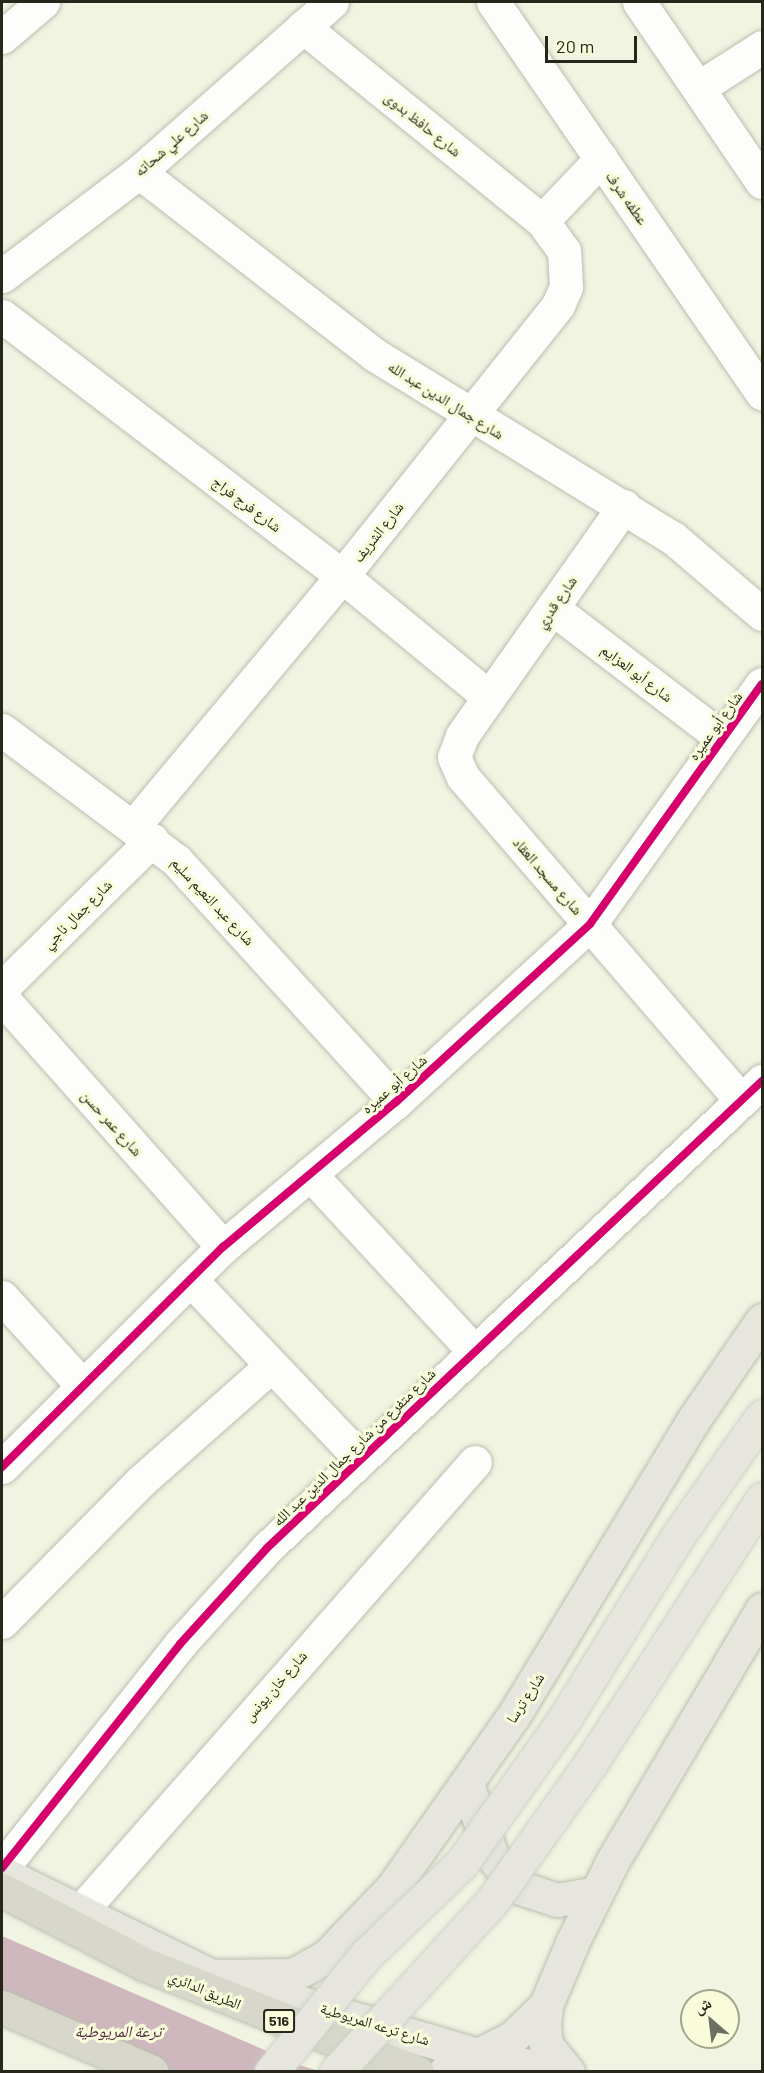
<!DOCTYPE html>
<meta charset="utf-8">
<style>
body{margin:0}
#map{position:relative;width:764px;height:2073px;overflow:hidden;background:#f2f4e2;font-family:Barlow,"Noto Naskh Arabic",sans-serif}
div>[style]{position:absolute}
.water>*{inset:0;background:#ceb8be}
.roads{filter:drop-shadow(0 0 2px #bcbeaf) drop-shadow(0 0 2px #bcbeaf)}
.minor>*{height:33px;margin:-16.5px;padding:0 16.5px;transform-origin:16.5px;border-radius:16.5px;background:#fdfdfb}
.major>*{height:33px;margin:-16.5px;padding:0 16.5px;transform-origin:16.5px;border-radius:16.5px;background:#e6e6df}
.highway>*{height:33px;margin:-16.5px;padding:0 16.5px;transform-origin:16.5px;border-radius:16.5px;background:#d7d8cb}
.bridges{filter:drop-shadow(0 0 2px #cfd0c7) drop-shadow(0 0 2px #cfd0c7)}
.major-bridge>*{height:33px;margin:-16.5px;padding:0 16.5px;transform-origin:16.5px;border-radius:16.5px;background:#e6e6df}
.cycleway>*{height:8px;margin:-4px;padding:0 4px;transform-origin:4px;border-radius:4px;background:#d6006c}
span{translate:-50% -50%;white-space:nowrap;text-align:center;line-height:1.15;-webkit-text-stroke:6px #f8fcda;paint-order:stroke}
.shield-label span{padding:2px 4px;background:#f8fcda;border:2px solid;border-radius:4px;-webkit-text-stroke-width:0}
.shield-label{font-size:14px;color:#26271a;font-weight:700}
.street-label{font-size:15px;color:#26271a}
.water-label{font-size:16px;color:#52253f;font-style:italic}
.frame{position:absolute;inset:0;border:3px solid #26271a;pointer-events:none}
.north{position:absolute;left:680px;top:1989px;width:60px;height:60px;box-sizing:border-box;background:#f8fcda;border:2px solid #a4a78d;border-radius:50%;rotate:332deg;font-size:16px;font-weight:700;line-height:24px;text-align:center;color:#26271a}
.north::after{content:'';display:block;margin:auto;width:21px;height:27px;background:#6d6f60;clip-path:polygon(50% 0,100% 100%,50% 72%,0 100%)}
.scale{position:absolute;left:545px;top:36px;width:92px;height:27px;box-sizing:border-box;border:3px solid #26271a;border-top:0;padding-left:8px;font-size:18px;line-height:21px;white-space:nowrap;color:#26271a;-webkit-text-stroke:4px #f8fcda;paint-order:stroke}
</style>
<div id="map">
<div class="water">
<i style="clip-path:polygon(2px 1936px,299px 2065px,319px 2071px,109px 2071px,2px 2022px)"></i>
</div>
<div class="roads">
<div class="minor">
<i style="left:493px;top:2px;width:475px;rotate:55.5deg"></i>
<i style="left:639px;top:2px;width:218px;rotate:55.7deg"></i>
<i style="left:2px;top:37px;width:54px;rotate:-40.5deg"></i>
<i style="left:698px;top:88px;width:76px;rotate:-32.6deg"></i>
<i style="left:139px;top:172px;width:299px;rotate:37.8deg"></i>
<i style="left:375px;top:355px;width:350px;rotate:31.6deg"></i>
<i style="left:673px;top:538px;width:117px;rotate:40.5deg"></i>
<i style="left:542px;top:221px;width:86px;rotate:-46.4deg"></i>
<i style="left:2px;top:276px;width:172px;rotate:-37.2deg"></i>
<i style="left:139px;top:172px;width:257px;rotate:-41.4deg"></i>
<i style="left:2px;top:316px;width:428px;rotate:37.4deg"></i>
<i style="left:342px;top:576px;width:190px;rotate:39.5deg"></i>
<i style="left:624px;top:506px;width:281px;rotate:125.2deg"></i>
<i style="left:462px;top:736px;width:22px;rotate:111deg"></i>
<i style="left:454px;top:757px;width:22px;rotate:66deg"></i>
<i style="left:463px;top:777px;width:426px;rotate:49.3deg"></i>
<i style="left:552px;top:608px;width:214px;rotate:37.4deg"></i>
<i style="left:2px;top:730px;width:217px;rotate:36.8deg"></i>
<i style="left:176px;top:860px;width:327px;rotate:47.7deg"></i>
<i style="left:133px;top:827px;width:327px;rotate:-50.2deg"></i>
<i style="left:342px;top:576px;width:347px;rotate:-51.4deg"></i>
<i style="left:558px;top:305px;width:20px;rotate:-66deg"></i>
<i style="left:566px;top:287px;width:36px;rotate:-93deg"></i>
<i style="left:564px;top:251px;width:37px;rotate:-126deg"></i>
<i style="left:542px;top:221px;width:308px;rotate:-140.9deg"></i>
<i style="left:2px;top:988px;width:211px;rotate:-44.6deg"></i>
<i style="left:2px;top:998px;width:333px;rotate:48.4deg"></i>
<i style="left:310px;top:1174px;width:241px;rotate:47.2deg"></i>
<i style="left:190px;top:1279px;width:245px;rotate:46.5deg"></i>
<i style="left:2px;top:1297px;width:116px;rotate:47.8deg"></i>
<i style="left:2px;top:1467px;width:312px;rotate:-44.9deg"></i>
<i style="left:223px;top:1247px;width:226px;rotate:-40deg"></i>
<i style="left:396px;top:1102px;width:263px;rotate:-42.5deg"></i>
<i style="left:590px;top:924px;width:295px;rotate:-54.4deg"></i>
<i style="left:2px;top:1622px;width:198px;rotate:-45.4deg"></i>
<i style="left:141px;top:1481px;width:174px;rotate:-41.5deg"></i>
<i style="left:2px;top:1868px;width:286px;rotate:-51.5deg"></i>
<i style="left:180px;top:1644px;width:130px;rotate:-47.8deg"></i>
<i style="left:267px;top:1548px;width:681px;rotate:-43.33deg"></i>
<i style="left:79px;top:1913px;width:600px;rotate:-48.72deg"></i>
</div>
<div class="major">
<i style="left:467px;top:1784px;width:76px;rotate:70.9deg"></i>
<i style="left:492px;top:1856px;width:40px;rotate:50deg"></i>
<i style="left:518px;top:1887px;width:41px;rotate:18.4deg"></i>
<i style="left:557px;top:1900px;width:40px;rotate:-10deg"></i>
<i style="left:2px;top:1873px;width:233px;rotate:26.2deg"></i>
<i style="left:211px;top:1976px;width:277px;rotate:16.5deg"></i>
<i style="left:477px;top:2055px;width:82px;rotate:12deg"></i>
<i style="left:211px;top:1976px;width:82px;rotate:-0.7deg"></i>
<i style="left:293px;top:1975px;width:39px;rotate:-29deg"></i>
<i style="left:327px;top:1956px;width:95px;rotate:-46.3deg"></i>
<i style="left:393px;top:1887px;width:210px;rotate:-54.9deg"></i>
<i style="left:514px;top:1715px;width:346px;rotate:-58.7deg"></i>
<i style="left:694px;top:1419px;width:120px;rotate:-55.5deg"></i>
<i style="left:445px;top:2072px;width:75px;rotate:-26.9deg"></i>
<i style="left:512px;top:2038px;width:47px;rotate:-44.1deg"></i>
<i style="left:568px;top:2072px;width:35px;rotate:-129deg"></i>
<i style="left:546px;top:2045px;width:20px;rotate:-96deg"></i>
<i style="left:544px;top:2025px;width:20px;rotate:-84deg"></i>
<i style="left:546px;top:2005px;width:67px;rotate:-67.2deg"></i>
<i style="left:572px;top:1943px;width:90px;rotate:-63.7deg"></i>
<i style="left:612px;top:1862px;width:294px;rotate:-59.3deg"></i>
</div>
<div class="highway">
<i style="left:2px;top:1890px;width:160px;rotate:27.5deg"></i>
<i style="left:144px;top:1964px;width:294px;rotate:21.6deg"></i>
<i style="left:2px;top:2007px;width:163px;rotate:23.4deg"></i>
</div>
</div>
<div class="bridges">
<div class="major-bridge">
<i style="left:271px;top:2072px;width:151px;rotate:-50.9deg"></i>
<i style="left:366px;top:1955px;width:132px;rotate:-43.8deg"></i>
<i style="left:461px;top:1864px;width:179px;rotate:-54.5deg"></i>
<i style="left:565px;top:1718px;width:214px;rotate:-58.2deg"></i>
<i style="left:678px;top:1536px;width:146px;rotate:-55deg"></i>
<i style="left:336px;top:2072px;width:233px;rotate:-47.6deg"></i>
<i style="left:493px;top:1900px;width:167px;rotate:-54.5deg"></i>
<i style="left:590px;top:1764px;width:316px;rotate:-57deg"></i>
</div>
</div>
<div class="cycleway">
<i style="left:2px;top:1467px;width:312px;rotate:-44.9deg"></i>
<i style="left:223px;top:1247px;width:226px;rotate:-40deg"></i>
<i style="left:396px;top:1102px;width:263px;rotate:-42.5deg"></i>
<i style="left:590px;top:924px;width:295px;rotate:-54.4deg"></i>
<i style="left:2px;top:1868px;width:286px;rotate:-51.5deg"></i>
<i style="left:180px;top:1644px;width:130px;rotate:-47.8deg"></i>
<i style="left:267px;top:1548px;width:681px;rotate:-43.33deg"></i>
</div>
<div class="shield-label">
<span style="left:279px;top:2021px">516</span>
</div>
<div class="street-label">
<span style="left:423px;top:124px;rotate:39deg">شارع حافظ بدوى</span>
<span style="left:171px;top:143px;rotate:-41deg">شارع علي شحاته</span>
<span style="left:627px;top:198px;rotate:55deg">عطفه شرف</span>
<span style="left:446px;top:400px;rotate:32deg">شارع جمال الدين عبد الله</span>
<span style="left:247px;top:504px;rotate:37deg">شارع فرج فراج</span>
<span style="left:378px;top:532px;rotate:-52deg">شارع الشريف</span>
<span style="left:556px;top:602px;rotate:-55deg">شارع قدري</span>
<span style="left:637px;top:673px;rotate:37deg">شارع أبو العزايم</span>
<span style="left:715px;top:726px;rotate:-54deg">شارع أبو عميره</span>
<span style="left:548px;top:876px;rotate:49deg">شارع مسجد العقاد</span>
<span style="left:213px;top:901px;rotate:47deg">شارع عبد النعيم سليم</span>
<span style="left:77px;top:914px;rotate:-45deg">شارع جمال ناجي</span>
<span style="left:394px;top:1084px;rotate:-41deg">شارع أبو عميره</span>
<span style="left:112px;top:1123px;rotate:48deg">شارع عمر حسن</span>
<span style="left:354px;top:1447px;rotate:-44deg">شارع متفرع من شارع جمال الدين عبد الله</span>
<span style="left:275px;top:1686px;rotate:-49deg">شارع خان يونس</span>
<span style="left:525px;top:1698px;rotate:-57deg">شارع ترسا</span>
<span style="left:205px;top:1990px;rotate:23deg">الطريق الدائري</span>
<span style="left:375px;top:2024px;rotate:17deg">شارع ترعه المريوطية</span>
</div>
<div class="water-label">
<span style="left:118px;top:2031px">ترعة المريوطية</span>
</div>
<div class="frame"></div>
<div class="north">ش</div>
<div class="scale">20 m</div>
</div>
